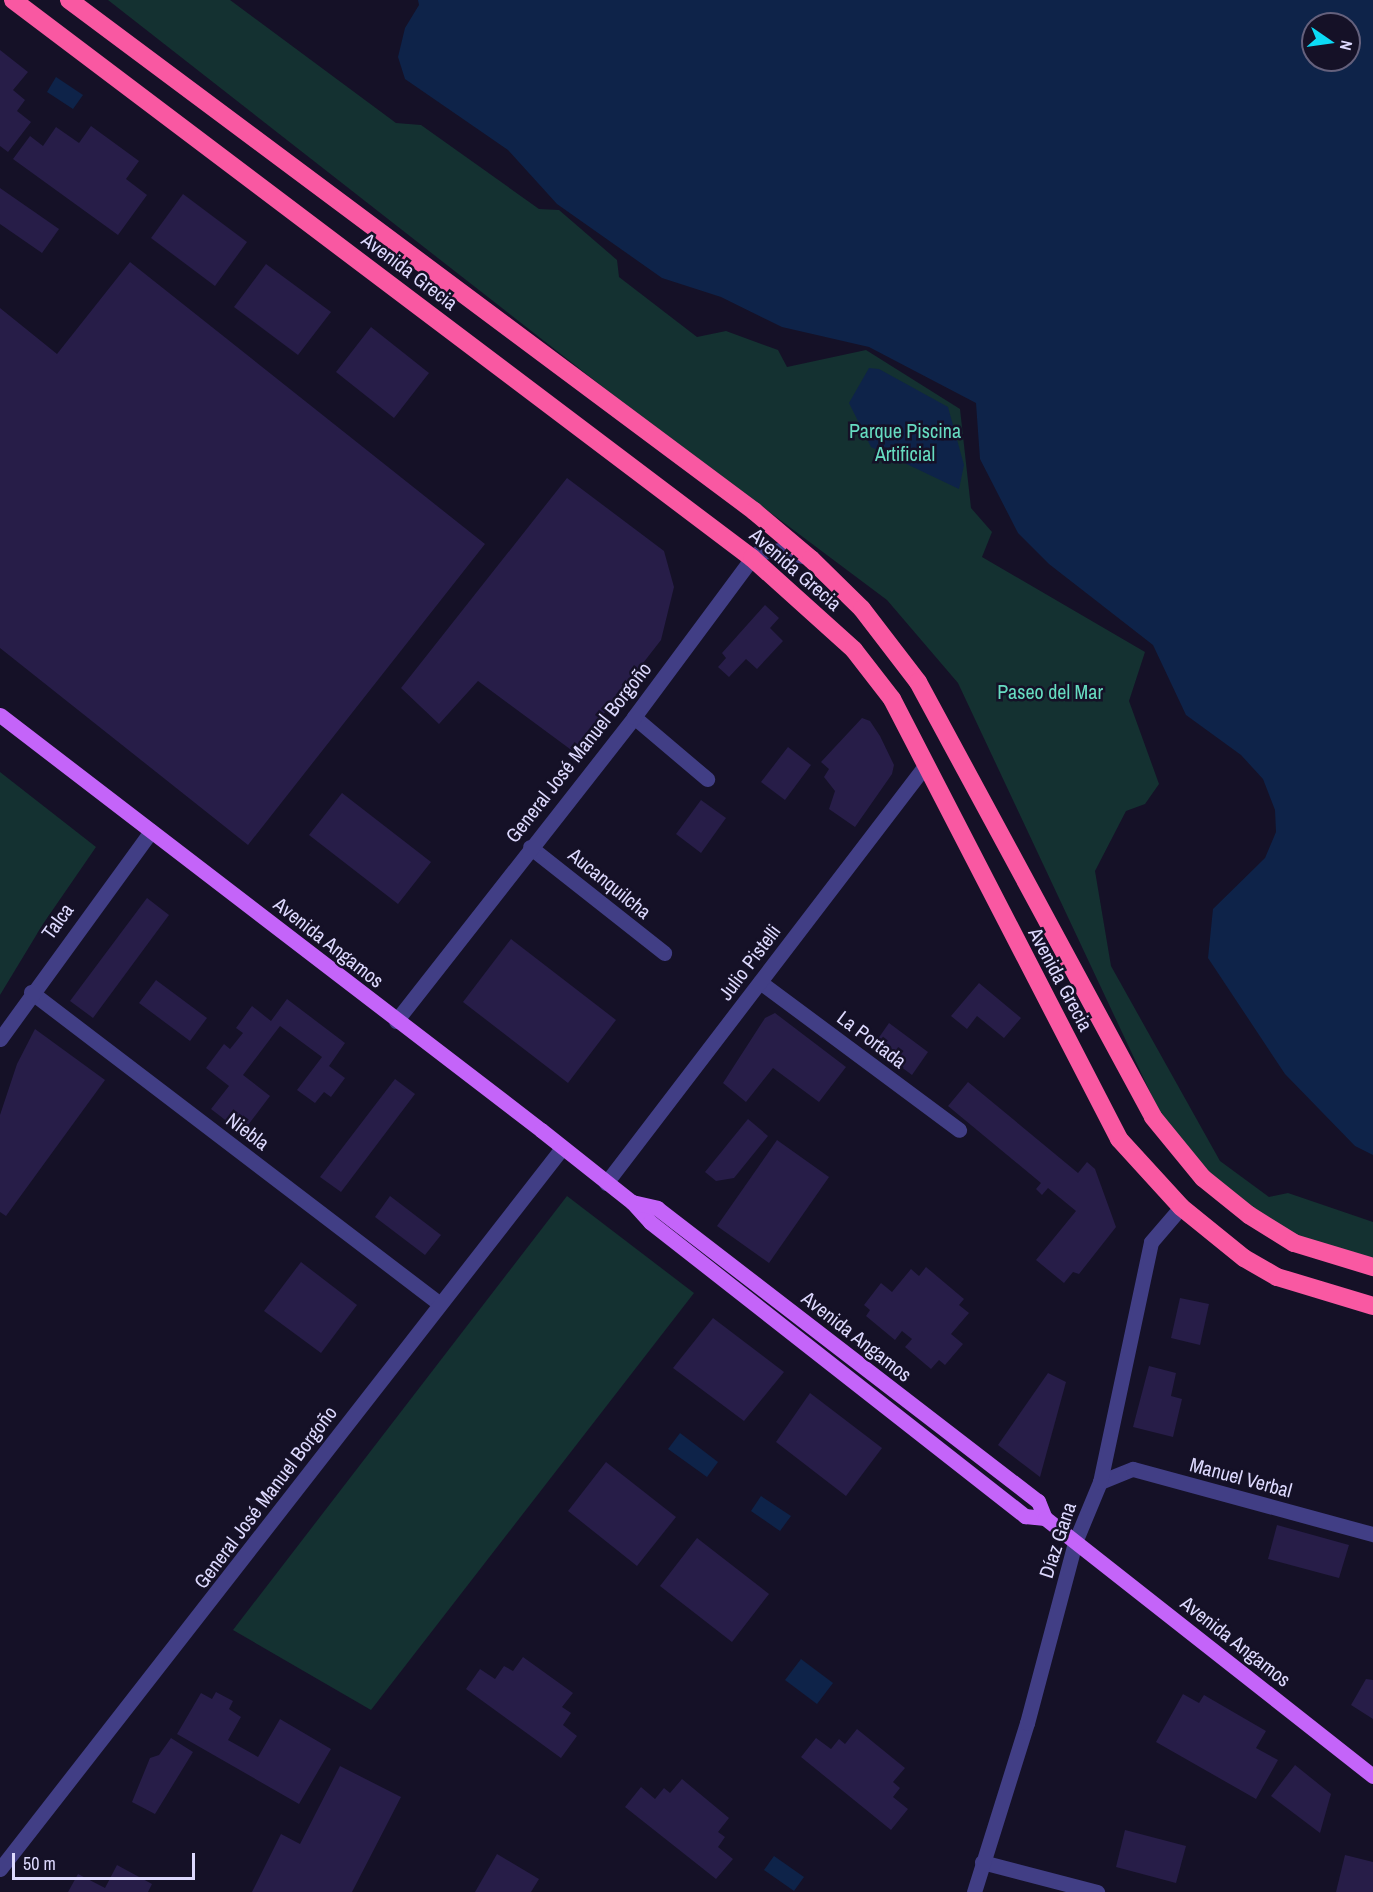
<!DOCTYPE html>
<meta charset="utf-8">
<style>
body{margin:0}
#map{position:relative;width:1373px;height:1892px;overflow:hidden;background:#151127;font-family:"Archivo Narrow",sans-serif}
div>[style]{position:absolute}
.green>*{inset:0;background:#143131}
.water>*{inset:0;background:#0e2349}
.building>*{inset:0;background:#271d48}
.minor>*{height:15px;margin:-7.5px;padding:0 7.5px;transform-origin:7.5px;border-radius:7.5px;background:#413e85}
.major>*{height:15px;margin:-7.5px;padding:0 7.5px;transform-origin:7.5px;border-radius:7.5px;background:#c464f9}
.highway>*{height:18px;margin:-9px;padding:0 9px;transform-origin:9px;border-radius:9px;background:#f958a2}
span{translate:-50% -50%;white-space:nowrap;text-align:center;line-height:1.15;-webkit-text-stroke:5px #151127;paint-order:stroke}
.street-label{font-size:20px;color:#ddd9fe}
.park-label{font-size:20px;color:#66dcc1}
.north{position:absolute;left:1301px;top:12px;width:60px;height:60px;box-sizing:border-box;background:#151127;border:2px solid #65617d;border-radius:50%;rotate:103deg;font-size:16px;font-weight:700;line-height:24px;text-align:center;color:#ddd9fe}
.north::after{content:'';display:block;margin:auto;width:21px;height:27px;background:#0cdbf6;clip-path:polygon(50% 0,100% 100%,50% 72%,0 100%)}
.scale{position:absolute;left:12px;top:1853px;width:183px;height:27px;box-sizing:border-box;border:3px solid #ddd9fe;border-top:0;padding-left:8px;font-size:18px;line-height:21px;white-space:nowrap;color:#ddd9fe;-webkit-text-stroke:4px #151127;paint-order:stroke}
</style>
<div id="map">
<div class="green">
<i style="clip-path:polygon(108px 0,230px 0,396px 123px,421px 125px,539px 209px,559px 210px,617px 260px,619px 277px,697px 337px,726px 331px,778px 350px,787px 367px,866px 350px,960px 409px,971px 508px,992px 532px,982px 557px,1145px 652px,1129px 701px,1159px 784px,1145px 804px,1126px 811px,1095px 871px,1111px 966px,1220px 1161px,1269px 1197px,1288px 1193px,1373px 1222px,1373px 1260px,1307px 1241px,1253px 1212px,1207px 1170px,1159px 1111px,958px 683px,887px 600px,608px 391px)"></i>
<i style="clip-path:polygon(0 772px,96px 847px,43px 924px,0 995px)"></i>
<i style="clip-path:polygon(567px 1196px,694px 1293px,371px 1710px,233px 1630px)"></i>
</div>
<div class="water">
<i style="clip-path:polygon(evenodd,418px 0,1373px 0,1373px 1155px,1355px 1146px,1285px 1074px,1208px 958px,1213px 909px,1265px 858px,1276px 832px,1275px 810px,1263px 779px,1241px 755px,1186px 715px,1153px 645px,1049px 564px,1018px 533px,980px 459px,976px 403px,869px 347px,782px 327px,721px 297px,662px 278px,557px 204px,508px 150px,405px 79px,398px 57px,405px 28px,419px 5px,418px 0,1313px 24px,1349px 24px,1349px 60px,1313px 60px,1313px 24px)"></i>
<i style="clip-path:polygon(56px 77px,83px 95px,73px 109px,47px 92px)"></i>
<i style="clip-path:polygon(869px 368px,879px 369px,948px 407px,964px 465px,959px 489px,871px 447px,849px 403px)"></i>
<i style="clip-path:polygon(680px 1433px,718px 1462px,707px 1477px,668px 1449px)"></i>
<i style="clip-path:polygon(761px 1496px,791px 1516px,780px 1531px,751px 1511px)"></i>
<i style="clip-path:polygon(801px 1659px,833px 1683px,817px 1704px,785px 1680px)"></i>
<i style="clip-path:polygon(774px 1856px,804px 1877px,794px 1891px,764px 1870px)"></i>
</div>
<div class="building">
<i style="clip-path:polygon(0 50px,28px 72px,13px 90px,25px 100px,17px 111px,31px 122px,8px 152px,0 146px)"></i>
<i style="clip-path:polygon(91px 126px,139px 161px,126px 179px,147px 195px,118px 235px,13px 159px,30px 136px,43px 146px,56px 127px,79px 143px)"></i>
<i style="clip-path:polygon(0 188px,59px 229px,42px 253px,0 224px)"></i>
<i style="clip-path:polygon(183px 194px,247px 242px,215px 286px,151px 238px)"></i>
<i style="clip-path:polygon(130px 262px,485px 544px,248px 845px,0 648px,0 308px,57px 354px)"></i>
<i style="clip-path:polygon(266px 264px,331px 312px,298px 355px,234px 307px)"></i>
<i style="clip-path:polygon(371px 327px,429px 373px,394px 418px,336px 372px)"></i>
<i style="clip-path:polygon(567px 478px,664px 551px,674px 587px,661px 640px,574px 752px,478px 681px,439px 724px,401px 688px)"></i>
<i style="clip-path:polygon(765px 605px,779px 618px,770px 628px,783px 641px,757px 669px,746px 659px,729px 677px,718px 667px,726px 658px,722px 653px)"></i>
<i style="clip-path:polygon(862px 718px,870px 721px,880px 736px,894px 765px,892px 774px,855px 827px,829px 809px,835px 791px,824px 777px,829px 769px,821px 762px)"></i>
<i style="clip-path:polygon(788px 747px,811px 765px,785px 800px,761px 782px)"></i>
<i style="clip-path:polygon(342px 793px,431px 862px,398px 904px,309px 835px)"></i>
<i style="clip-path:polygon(701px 800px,726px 818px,701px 853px,676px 834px)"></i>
<i style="clip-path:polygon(147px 898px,169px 915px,93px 1018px,70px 1001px)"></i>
<i style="clip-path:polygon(511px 939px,616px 1020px,568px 1083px,463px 1002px)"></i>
<i style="clip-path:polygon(156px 980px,207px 1018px,190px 1041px,139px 1003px)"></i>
<i style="clip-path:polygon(979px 983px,1021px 1018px,1004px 1038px,977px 1016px,967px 1029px,951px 1016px)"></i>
<i style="clip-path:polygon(287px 999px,345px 1043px,329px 1066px,345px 1078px,331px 1097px,324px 1092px,315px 1103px,297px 1090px,322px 1057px,280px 1026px,243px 1075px,270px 1096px,242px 1133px,211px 1109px,229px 1086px,206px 1068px,224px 1044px,230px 1049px,243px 1033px,236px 1028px,252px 1006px,271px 1021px)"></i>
<i style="clip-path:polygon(775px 1013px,846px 1067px,819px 1102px,773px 1068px,746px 1102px,723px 1083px,765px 1018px)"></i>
<i style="clip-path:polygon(889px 1023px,928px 1052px,912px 1075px,873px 1046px)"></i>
<i style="clip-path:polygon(35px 1029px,105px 1080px,6px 1216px,0 1212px,0 1115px,17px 1064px)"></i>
<i style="clip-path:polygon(395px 1079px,415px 1094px,341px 1192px,320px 1177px)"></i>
<i style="clip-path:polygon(968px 1082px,1078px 1173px,1087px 1162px,1095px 1169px,1116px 1227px,1079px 1274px,1073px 1272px,1064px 1283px,1036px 1260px,1076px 1211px,1048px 1188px,1042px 1195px,1036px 1189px,1041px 1183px,948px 1106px)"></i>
<i style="clip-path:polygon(748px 1119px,768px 1136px,734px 1178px,716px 1181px,705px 1172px)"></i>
<i style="clip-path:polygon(777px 1140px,829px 1177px,769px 1263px,717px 1226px)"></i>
<i style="clip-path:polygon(390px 1196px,441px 1235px,425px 1255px,375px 1217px)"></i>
<i style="clip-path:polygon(301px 1262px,357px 1305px,321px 1353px,264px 1311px)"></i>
<i style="clip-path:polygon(926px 1267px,964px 1299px,959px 1305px,969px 1313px,951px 1334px,963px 1344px,945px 1365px,939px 1360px,931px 1369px,905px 1347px,912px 1339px,902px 1331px,895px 1340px,866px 1316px,870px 1310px,864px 1305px,881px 1283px,892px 1292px,911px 1269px,919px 1276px)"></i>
<i style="clip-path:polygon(1180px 1298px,1209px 1304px,1200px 1345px,1171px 1338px)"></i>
<i style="clip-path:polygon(713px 1318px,784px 1372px,744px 1421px,673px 1368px)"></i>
<i style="clip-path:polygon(1149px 1366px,1176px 1373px,1171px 1396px,1182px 1399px,1173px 1437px,1133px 1427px)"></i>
<i style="clip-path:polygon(1048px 1373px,1066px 1382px,1040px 1477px,998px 1445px)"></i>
<i style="clip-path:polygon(810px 1393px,882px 1448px,846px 1496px,776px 1442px)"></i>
<i style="clip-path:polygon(606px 1462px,676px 1517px,637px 1566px,568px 1511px)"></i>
<i style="clip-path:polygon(1277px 1525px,1349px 1545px,1339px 1578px,1268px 1559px)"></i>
<i style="clip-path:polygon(697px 1538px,769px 1594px,732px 1642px,660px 1586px)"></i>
<i style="clip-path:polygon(523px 1657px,573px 1693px,562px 1707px,571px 1713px,563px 1725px,577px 1736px,561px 1758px,466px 1689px,480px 1669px,495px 1679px,504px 1666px,513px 1671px)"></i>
<i style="clip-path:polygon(1366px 1679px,1373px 1680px,1373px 1719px,1351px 1705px)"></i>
<i style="clip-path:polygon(216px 1692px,233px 1701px,229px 1709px,241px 1717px,228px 1740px,258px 1757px,280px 1719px,331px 1749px,299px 1804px,177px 1734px,201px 1693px,212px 1699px)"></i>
<i style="clip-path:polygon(1183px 1694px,1199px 1703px,1204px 1695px,1266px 1731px,1256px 1748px,1278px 1760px,1256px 1799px,1156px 1742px)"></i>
<i style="clip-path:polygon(857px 1729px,905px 1768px,893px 1782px,900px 1788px,893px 1797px,908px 1809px,891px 1830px,801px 1757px,816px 1738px,831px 1749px,839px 1739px,845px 1744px)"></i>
<i style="clip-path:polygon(171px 1738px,193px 1752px,155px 1814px,132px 1802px,150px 1758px,159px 1755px)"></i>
<i style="clip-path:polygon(1295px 1765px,1331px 1794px,1320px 1833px,1271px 1796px)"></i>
<i style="clip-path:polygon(340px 1766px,401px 1797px,352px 1892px,252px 1892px,281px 1834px,300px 1844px)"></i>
<i style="clip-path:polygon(682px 1779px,729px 1818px,718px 1832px,725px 1837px,718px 1847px,733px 1859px,716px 1879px,625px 1807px,641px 1787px,655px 1799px,664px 1788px,670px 1793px)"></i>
<i style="clip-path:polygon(1125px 1830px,1186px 1846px,1176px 1883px,1116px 1867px)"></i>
<i style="clip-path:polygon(497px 1854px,539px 1879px,531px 1892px,475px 1892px)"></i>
<i style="clip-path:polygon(1345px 1855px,1373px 1862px,1373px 1892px,1336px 1892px)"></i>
<i style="clip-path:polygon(117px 1865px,152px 1884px,148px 1892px,68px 1892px,78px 1874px,105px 1888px)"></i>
</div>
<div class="minor">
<i style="left:634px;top:717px;width:96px;rotate:40.3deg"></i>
<i style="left:530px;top:847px;width:171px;rotate:38.3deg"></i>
<i style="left:760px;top:982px;width:248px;rotate:36.6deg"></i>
<i style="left:31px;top:992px;width:514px;rotate:37.34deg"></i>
<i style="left:396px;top:1021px;width:386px;rotate:-51.9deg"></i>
<i style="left:634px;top:717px;width:198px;rotate:-53.4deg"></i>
<i style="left:752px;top:558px;width:9px;rotate:-41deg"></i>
<i style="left:759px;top:552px;width:21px;rotate:-5deg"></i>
<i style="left:780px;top:550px;width:28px;rotate:15deg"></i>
<i style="left:0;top:1039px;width:257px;rotate:-54deg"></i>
<i style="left:606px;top:1183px;width:524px;rotate:-52.6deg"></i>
<i style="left:1100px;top:1482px;width:35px;rotate:-22deg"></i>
<i style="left:1133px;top:1469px;width:249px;rotate:15.2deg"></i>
<i style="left:982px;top:1862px;width:119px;rotate:14.6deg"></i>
<i style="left:0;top:1869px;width:914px;rotate:-52.06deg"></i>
<i style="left:974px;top:1892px;width:177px;rotate:-72.6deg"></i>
<i style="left:1027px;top:1723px;width:187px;rotate:-75.1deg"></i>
<i style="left:1075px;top:1542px;width:65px;rotate:-67.4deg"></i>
<i style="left:1100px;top:1482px;width:245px;rotate:-78deg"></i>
<i style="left:1151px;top:1242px;width:46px;rotate:-49.4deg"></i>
</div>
<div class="major">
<i style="left:0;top:715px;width:682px;rotate:37.49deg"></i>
<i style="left:541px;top:1130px;width:116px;rotate:38.4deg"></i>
<i style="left:632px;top:1202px;width:27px;rotate:48deg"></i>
<i style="left:650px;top:1222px;width:477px;rotate:38.1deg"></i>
<i style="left:1025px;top:1516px;width:20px;rotate:6deg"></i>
<i style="left:632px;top:1202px;width:26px;rotate:13deg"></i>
<i style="left:657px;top:1208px;width:481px;rotate:37.6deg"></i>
<i style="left:1038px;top:1501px;width:18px;rotate:68deg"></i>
<i style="left:1045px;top:1518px;width:417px;rotate:38.2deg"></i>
</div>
<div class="highway">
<i style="left:13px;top:0;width:926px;rotate:37.06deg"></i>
<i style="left:752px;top:558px;width:137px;rotate:42deg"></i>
<i style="left:854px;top:650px;width:62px;rotate:52.2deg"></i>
<i style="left:892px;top:699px;width:495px;rotate:62.7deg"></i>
<i style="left:1119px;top:1139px;width:92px;rotate:47.6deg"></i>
<i style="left:1181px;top:1207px;width:81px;rotate:39deg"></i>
<i style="left:1244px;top:1258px;width:38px;rotate:30deg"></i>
<i style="left:1277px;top:1277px;width:100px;rotate:16.8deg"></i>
<i style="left:69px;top:0;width:855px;rotate:36.72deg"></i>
<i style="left:754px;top:511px;width:75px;rotate:40.1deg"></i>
<i style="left:811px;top:559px;width:71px;rotate:44.4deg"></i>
<i style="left:862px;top:609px;width:92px;rotate:52.5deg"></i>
<i style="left:918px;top:682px;width:494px;rotate:61.6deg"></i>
<i style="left:1153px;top:1117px;width:79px;rotate:50.7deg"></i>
<i style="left:1203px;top:1178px;width:59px;rotate:38.8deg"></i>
<i style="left:1249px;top:1215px;width:53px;rotate:31.9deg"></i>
<i style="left:1294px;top:1243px;width:83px;rotate:16.9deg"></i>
</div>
<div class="street-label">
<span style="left:410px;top:271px;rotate:37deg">Avenida Grecia</span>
<span style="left:796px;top:569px;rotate:41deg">Avenida Grecia</span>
<span style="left:578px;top:752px;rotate:-52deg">General José Manuel Borgoño</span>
<span style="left:610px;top:883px;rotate:39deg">Aucanquilcha</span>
<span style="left:57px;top:921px;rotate:-54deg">Talca</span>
<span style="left:329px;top:942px;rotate:38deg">Avenida Angamos</span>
<span style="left:749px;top:962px;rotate:-53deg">Julio Pistelli</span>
<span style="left:1061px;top:979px;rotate:62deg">Avenida Grecia</span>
<span style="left:872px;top:1039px;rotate:37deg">La Portada</span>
<span style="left:248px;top:1131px;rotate:37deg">Niebla</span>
<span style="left:857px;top:1336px;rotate:38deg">Avenida Angamos</span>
<span style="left:1241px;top:1477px;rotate:15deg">Manuel Verbal</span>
<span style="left:265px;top:1497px;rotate:-53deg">General José Manuel Borgoño</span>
<span style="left:1057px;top:1540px;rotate:-72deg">Díaz Gana</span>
<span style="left:1236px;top:1641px;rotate:38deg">Avenida Angamos</span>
</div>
<div class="park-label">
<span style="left:905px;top:442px">Parque Piscina<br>Artificial</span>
<span style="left:1050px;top:691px">Paseo del Mar</span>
</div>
<div class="north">N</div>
<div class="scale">50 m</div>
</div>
